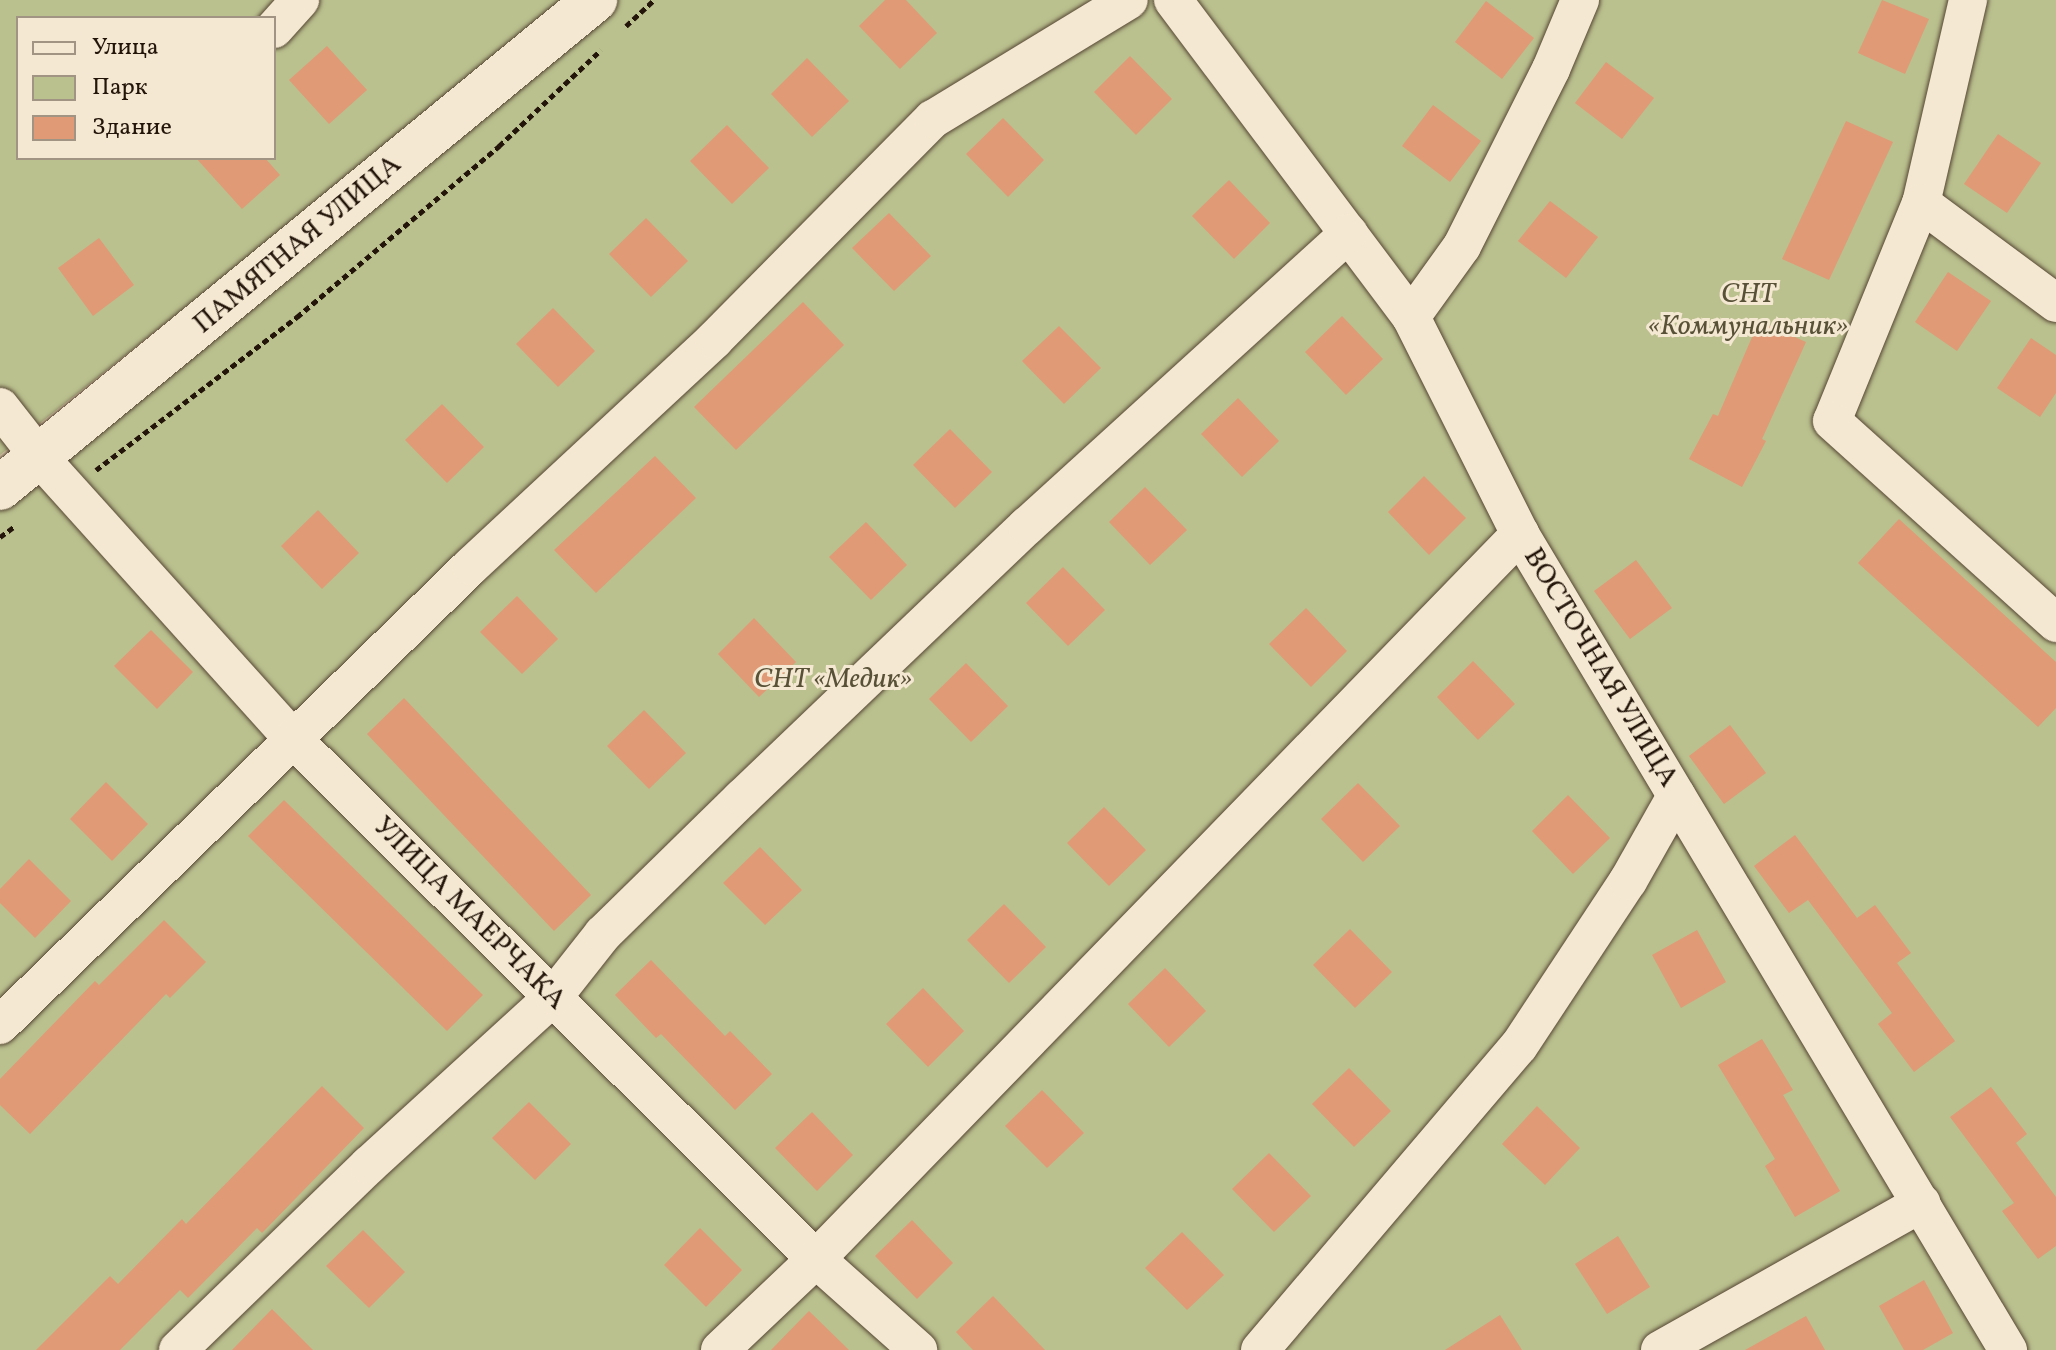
<!DOCTYPE html>
<meta charset="utf-8">
<style>
body{margin:0}
#map{position:relative;width:2056px;height:1350px;overflow:hidden;background:#efdbb9;font-family:Vollkorn,serif}
div>[style]{position:absolute}
.green>*{inset:0;background:#bac08e}
.building>*{inset:0;background:#e09a76}
.path>*{height:5px;margin-top:-2.5px;transform-origin:0;background:repeating-linear-gradient(90deg,#231509 0 6px,transparent 0 10px)}
.roads{filter:drop-shadow(0 0 2px #564635) drop-shadow(0 0 2px #564635)}
.minor>*{height:38px;margin:-19px;padding:0 19px;transform-origin:19px;border-radius:19px;background:#f5e8d2}
.tertiary>*{height:44px;margin:-22px;padding:0 22px;transform-origin:22px;border-radius:22px;background:#f5e8d2}
span{translate:-50% -50%;white-space:nowrap;text-align:center;line-height:1.15;-webkit-text-stroke:6px #f5e8d2;paint-order:stroke}
.street-label{font-size:28px;color:#231509}
.park-label{font-size:28px;color:#585138;font-style:italic}
.legend{position:absolute;left:16px;top:16px;width:260px;height:144px;box-sizing:border-box;background:#f5e8d2;border:2px solid #a19482;margin:0;padding:10px 14px;list-style:none;font-size:24px;color:#231509}
.legend li{display:flex;align-items:center;gap:16px;height:40px}
.legend b{width:40px;border:2px solid #a19482}
</style>
<div id="map">
<div class="green">
<i style="clip-path:polygon(evenodd,0 0,567px 0,560px 9px,0 455px,0 0,18px 18px,274px 18px,274px 158px,18px 158px,18px 18px)"></i>
<i style="clip-path:polygon(609px 0,2056px 0,2056px 1350px,0 1350px,0 488px)"></i>
</div>
<div class="building">
<i style="clip-path:polygon(885px 0,906px 0,937px 33px,900px 69px,859px 26px)"></i>
<i style="clip-path:polygon(1882px 0,1929px 19px,1905px 74px,1858px 53px)"></i>
<i style="clip-path:polygon(1486px 1px,1534px 38px,1502px 79px,1455px 42px)"></i>
<i style="clip-path:polygon(327px 46px,367px 90px,329px 124px,289px 80px)"></i>
<i style="clip-path:polygon(1130px 56px,1172px 99px,1136px 135px,1094px 92px)"></i>
<i style="clip-path:polygon(807px 58px,849px 101px,812px 137px,771px 94px)"></i>
<i style="clip-path:polygon(1606px 62px,1654px 98px,1622px 139px,1575px 103px)"></i>
<i style="clip-path:polygon(1433px 105px,1481px 141px,1450px 182px,1402px 146px)"></i>
<i style="clip-path:polygon(1003px 118px,1044px 160px,1008px 197px,966px 154px)"></i>
<i style="clip-path:polygon(1846px 121px,1893px 142px,1829px 280px,1782px 259px)"></i>
<i style="clip-path:polygon(727px 125px,769px 168px,732px 204px,690px 161px)"></i>
<i style="clip-path:polygon(1998px 134px,2041px 163px,2007px 213px,1964px 184px)"></i>
<i style="clip-path:polygon(196px 158px,265px 158px,280px 175px,242px 209px)"></i>
<i style="clip-path:polygon(1229px 180px,1270px 223px,1234px 259px,1192px 216px)"></i>
<i style="clip-path:polygon(1550px 201px,1598px 237px,1566px 278px,1518px 241px)"></i>
<i style="clip-path:polygon(889px 213px,931px 256px,894px 291px,852px 248px)"></i>
<i style="clip-path:polygon(646px 218px,688px 261px,651px 297px,609px 254px)"></i>
<i style="clip-path:polygon(99px 238px,134px 285px,93px 316px,58px 268px)"></i>
<i style="clip-path:polygon(1948px 272px,1991px 301px,1957px 351px,1915px 322px)"></i>
<i style="clip-path:polygon(803px 302px,844px 345px,736px 450px,694px 407px)"></i>
<i style="clip-path:polygon(553px 308px,595px 351px,558px 387px,516px 344px)"></i>
<i style="clip-path:polygon(1342px 316px,1383px 359px,1346px 395px,1305px 352px)"></i>
<i style="clip-path:polygon(1759px 321px,1806px 342px,1762px 439px,1766px 441px,1742px 487px,1689px 459px,1713px 414px,1718px 416px)"></i>
<i style="clip-path:polygon(1059px 326px,1101px 368px,1064px 404px,1022px 361px)"></i>
<i style="clip-path:polygon(2031px 338px,2056px 355px,2056px 393px,2040px 417px,1997px 388px)"></i>
<i style="clip-path:polygon(1238px 398px,1279px 441px,1242px 477px,1201px 434px)"></i>
<i style="clip-path:polygon(442px 404px,484px 447px,447px 483px,405px 440px)"></i>
<i style="clip-path:polygon(950px 429px,992px 472px,955px 508px,913px 465px)"></i>
<i style="clip-path:polygon(655px 456px,696px 498px,596px 593px,554px 550px)"></i>
<i style="clip-path:polygon(1424px 476px,1466px 518px,1429px 555px,1388px 512px)"></i>
<i style="clip-path:polygon(1145px 487px,1187px 530px,1150px 565px,1109px 522px)"></i>
<i style="clip-path:polygon(318px 510px,359px 553px,322px 589px,281px 546px)"></i>
<i style="clip-path:polygon(1899px 519px,2056px 662px,2056px 708px,2038px 727px,1858px 563px)"></i>
<i style="clip-path:polygon(866px 522px,907px 565px,871px 600px,829px 557px)"></i>
<i style="clip-path:polygon(1636px 560px,1672px 608px,1630px 639px,1594px 591px)"></i>
<i style="clip-path:polygon(1063px 567px,1105px 610px,1068px 646px,1026px 603px)"></i>
<i style="clip-path:polygon(517px 596px,558px 639px,522px 674px,480px 632px)"></i>
<i style="clip-path:polygon(1306px 608px,1347px 651px,1311px 687px,1269px 644px)"></i>
<i style="clip-path:polygon(754px 618px,796px 662px,759px 697px,718px 654px)"></i>
<i style="clip-path:polygon(151px 630px,193px 672px,157px 709px,114px 666px)"></i>
<i style="clip-path:polygon(1473px 661px,1515px 704px,1478px 740px,1437px 697px)"></i>
<i style="clip-path:polygon(966px 663px,1008px 706px,971px 742px,929px 699px)"></i>
<i style="clip-path:polygon(404px 698px,591px 895px,554px 931px,367px 734px)"></i>
<i style="clip-path:polygon(644px 710px,686px 753px,649px 789px,607px 746px)"></i>
<i style="clip-path:polygon(1730px 725px,1766px 773px,1724px 804px,1689px 756px)"></i>
<i style="clip-path:polygon(106px 782px,148px 824px,112px 861px,70px 819px)"></i>
<i style="clip-path:polygon(1358px 783px,1400px 826px,1363px 862px,1321px 819px)"></i>
<i style="clip-path:polygon(1568px 795px,1610px 838px,1573px 874px,1532px 831px)"></i>
<i style="clip-path:polygon(284px 800px,483px 995px,447px 1031px,248px 836px)"></i>
<i style="clip-path:polygon(1104px 807px,1146px 850px,1109px 886px,1067px 843px)"></i>
<i style="clip-path:polygon(1795px 835px,1857px 918px,1875px 905px,1911px 953px,1897px 963px,1955px 1041px,1914px 1072px,1878px 1024px,1892px 1013px,1808px 900px,1789px 913px,1754px 866px)"></i>
<i style="clip-path:polygon(760px 847px,802px 890px,765px 925px,723px 883px)"></i>
<i style="clip-path:polygon(29px 859px,71px 901px,35px 938px,0 903px,0 889px)"></i>
<i style="clip-path:polygon(1004px 904px,1046px 947px,1009px 983px,967px 940px)"></i>
<i style="clip-path:polygon(164px 920px,206px 962px,170px 998px,166px 994px,30px 1134px,0 1105px,0 1079px,95px 981px,99px 985px)"></i>
<i style="clip-path:polygon(1350px 929px,1392px 972px,1355px 1008px,1313px 965px)"></i>
<i style="clip-path:polygon(1697px 930px,1726px 982px,1681px 1008px,1652px 955px)"></i>
<i style="clip-path:polygon(651px 960px,725px 1036px,730px 1031px,772px 1074px,735px 1110px,661px 1034px,656px 1038px,615px 995px)"></i>
<i style="clip-path:polygon(1165px 968px,1206px 1011px,1169px 1047px,1128px 1004px)"></i>
<i style="clip-path:polygon(923px 988px,964px 1031px,928px 1067px,886px 1024px)"></i>
<i style="clip-path:polygon(1762px 1039px,1793px 1090px,1783px 1095px,1840px 1191px,1795px 1217px,1765px 1166px,1775px 1159px,1718px 1065px)"></i>
<i style="clip-path:polygon(1349px 1068px,1391px 1111px,1354px 1147px,1312px 1104px)"></i>
<i style="clip-path:polygon(322px 1086px,364px 1128px,262px 1233px,257px 1228px,188px 1298px,180px 1290px,120px 1350px,36px 1350px,110px 1276px,118px 1284px,182px 1219px,186px 1224px)"></i>
<i style="clip-path:polygon(1991px 1087px,2027px 1134px,2016px 1143px,2056px 1197px,2056px 1246px,2038px 1259px,2002px 1211px,2014px 1203px,1950px 1117px)"></i>
<i style="clip-path:polygon(1042px 1090px,1084px 1133px,1047px 1168px,1005px 1126px)"></i>
<i style="clip-path:polygon(529px 1102px,571px 1144px,535px 1180px,492px 1138px)"></i>
<i style="clip-path:polygon(1537px 1106px,1580px 1148px,1545px 1185px,1502px 1144px)"></i>
<i style="clip-path:polygon(812px 1112px,853px 1155px,817px 1191px,775px 1148px)"></i>
<i style="clip-path:polygon(1269px 1153px,1311px 1196px,1274px 1232px,1232px 1189px)"></i>
<i style="clip-path:polygon(912px 1220px,953px 1263px,917px 1299px,875px 1256px)"></i>
<i style="clip-path:polygon(700px 1228px,742px 1270px,706px 1307px,664px 1265px)"></i>
<i style="clip-path:polygon(363px 1230px,405px 1272px,369px 1308px,326px 1266px)"></i>
<i style="clip-path:polygon(1182px 1232px,1224px 1275px,1187px 1310px,1145px 1268px)"></i>
<i style="clip-path:polygon(1618px 1236px,1650px 1287px,1607px 1314px,1575px 1264px)"></i>
<i style="clip-path:polygon(1924px 1280px,1953px 1333px,1923px 1350px,1904px 1350px,1879px 1306px)"></i>
<i style="clip-path:polygon(993px 1296px,1045px 1350px,973px 1350px,956px 1332px)"></i>
<i style="clip-path:polygon(272px 1309px,313px 1350px,232px 1350px)"></i>
<i style="clip-path:polygon(809px 1311px,849px 1350px,771px 1350px)"></i>
<i style="clip-path:polygon(1500px 1315px,1522px 1350px,1445px 1350px)"></i>
<i style="clip-path:polygon(1806px 1316px,1825px 1350px,1745px 1350px)"></i>
</div>
<div class="path">
<i style="left:626px;top:26px;width:38px;rotate:-43deg"></i>
<i style="left:96px;top:470px;width:253px;rotate:-37.3deg"></i>
<i style="left:297px;top:317px;width:265px;rotate:-40.2deg"></i>
<i style="left:499px;top:146px;width:140px;rotate:-43.3deg"></i>
<i style="left:0;top:537px;width:19px;rotate:-36deg"></i>
</div>
<div class="roads">
<div class="minor">
<i style="left:1173px;top:0;width:396px;rotate:53.1deg"></i>
<i style="left:1411px;top:317px;width:243px;rotate:63.3deg"></i>
<i style="left:1520px;top:534px;width:951px;rotate:59.12deg"></i>
<i style="left:1968px;top:0;width:208px;rotate:103deg"></i>
<i style="left:1921px;top:203px;width:235px;rotate:112.2deg"></i>
<i style="left:1832px;top:421px;width:302px;rotate:42deg"></i>
<i style="left:274px;top:29px;width:39px;rotate:-48deg"></i>
<i style="left:1921px;top:203px;width:168px;rotate:36.5deg"></i>
<i style="left:1411px;top:317px;width:87px;rotate:-54.3deg"></i>
<i style="left:1462px;top:246px;width:198px;rotate:-63.3deg"></i>
<i style="left:1551px;top:69px;width:75px;rotate:-67.2deg"></i>
<i style="left:0;top:407px;width:65px;rotate:51.9deg"></i>
<i style="left:40px;top:458px;width:377px;rotate:48deg"></i>
<i style="left:292px;top:738px;width:739px;rotate:44.84deg"></i>
<i style="left:816px;top:1259px;width:137px;rotate:41.7deg"></i>
<i style="left:0;top:1025px;width:658px;rotate:-44.26deg"></i>
<i style="left:471px;top:566px;width:332px;rotate:-42.9deg"></i>
<i style="left:714px;top:340px;width:311px;rotate:-45.3deg"></i>
<i style="left:933px;top:119px;width:229px;rotate:-31.3deg"></i>
<i style="left:178px;top:1350px;width:266px;rotate:-44.1deg"></i>
<i style="left:369px;top:1165px;width:251px;rotate:-42.4deg"></i>
<i style="left:554px;top:996px;width:79px;rotate:-51.7deg"></i>
<i style="left:603px;top:934px;width:194px;rotate:-44.4deg"></i>
<i style="left:742px;top:798px;width:394px;rotate:-43.7deg"></i>
<i style="left:1027px;top:526px;width:435px;rotate:-42.3deg"></i>
<i style="left:720px;top:1350px;width:132px;rotate:-43.5deg"></i>
<i style="left:816px;top:1259px;width:1011px;rotate:-45.84deg"></i>
<i style="left:1260px;top:1350px;width:399px;rotate:-49.6deg"></i>
<i style="left:1519px;top:1046px;width:198px;rotate:-56.6deg"></i>
<i style="left:1628px;top:881px;width:98px;rotate:-60.5deg"></i>
<i style="left:1660px;top:1350px;width:300px;rotate:-29.3deg"></i>
</div>
<div class="tertiary">
<i style="left:0;top:488px;width:770px;rotate:-39.36deg"></i>
</div>
</div>
<div class="street-label">
<span style="left:298px;top:245px;rotate:-40deg">ПАМЯТНАЯ УЛИЦА</span>
<span style="left:1600px;top:668px;rotate:59deg">ВОСТОЧНАЯ УЛИЦА</span>
<span style="left:469px;top:914px;rotate:45deg">УЛИЦА МАЕРЧАКА</span>
</div>
<div class="park-label">
<span style="left:1748px;top:311px">СНТ<br>«Коммунальник»</span>
<span style="left:833px;top:680px">СНТ «Медик»</span>
</div>
<ul class="legend">
<li><b style="height:10px;background:#f5e8d2"></b>Улица</li>
<li><b style="height:22px;background:#bac08e"></b>Парк</li>
<li><b style="height:22px;background:#e09a76"></b>Здание</li>
</ul>
</div>
